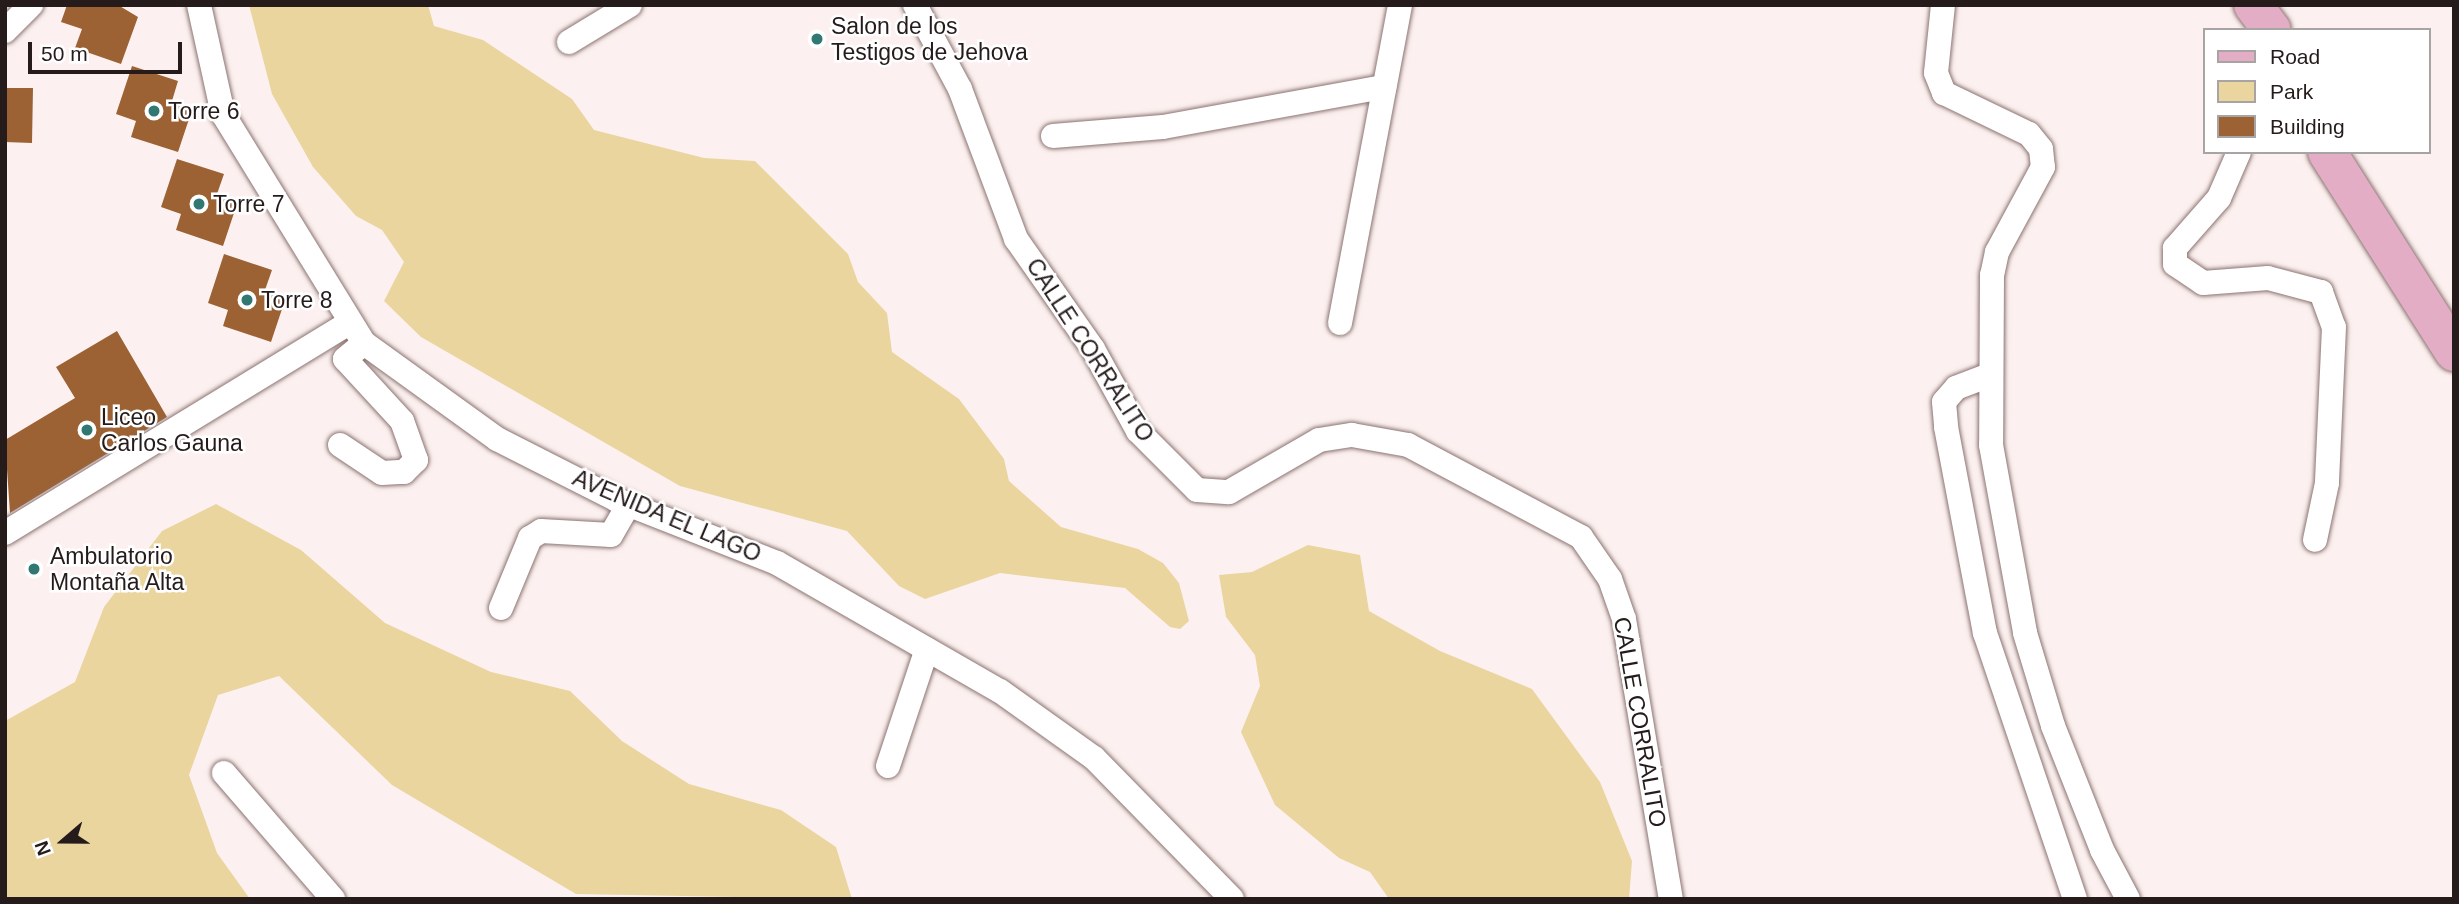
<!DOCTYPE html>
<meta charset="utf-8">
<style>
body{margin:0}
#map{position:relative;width:2459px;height:904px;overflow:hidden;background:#fcf1f0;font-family:Helvetica,sans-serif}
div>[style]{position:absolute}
.green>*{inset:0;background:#ead59f}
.building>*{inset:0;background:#9c6234}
.roads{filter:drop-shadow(0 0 2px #8b7371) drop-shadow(0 0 2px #8b7371)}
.street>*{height:24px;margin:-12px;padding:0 12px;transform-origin:12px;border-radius:12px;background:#fff}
.primary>*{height:38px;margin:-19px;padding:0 19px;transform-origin:19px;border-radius:19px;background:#e4adc6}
.dots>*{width:19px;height:19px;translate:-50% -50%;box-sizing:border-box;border:4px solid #fff;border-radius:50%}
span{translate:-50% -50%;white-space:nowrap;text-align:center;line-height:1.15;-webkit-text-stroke:5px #fff;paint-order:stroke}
.poi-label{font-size:23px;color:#251b1b}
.left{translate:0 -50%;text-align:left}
.street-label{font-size:23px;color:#251b1b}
.frame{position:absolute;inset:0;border:7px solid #251b1b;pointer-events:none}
.legend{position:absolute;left:2203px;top:28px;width:228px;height:126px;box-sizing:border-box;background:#fff;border:2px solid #a8a4a4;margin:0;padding:9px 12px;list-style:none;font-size:21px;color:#251b1b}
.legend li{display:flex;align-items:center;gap:14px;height:35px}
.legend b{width:35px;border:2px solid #a8a4a4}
.north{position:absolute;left:28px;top:806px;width:70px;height:70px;-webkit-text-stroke:5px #fff;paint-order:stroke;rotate:250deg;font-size:19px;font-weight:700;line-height:28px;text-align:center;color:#251b1b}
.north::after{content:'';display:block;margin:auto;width:24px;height:32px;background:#251b1b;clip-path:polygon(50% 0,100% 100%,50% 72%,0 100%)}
.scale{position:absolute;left:28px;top:42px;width:154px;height:32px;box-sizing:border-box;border:4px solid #251b1b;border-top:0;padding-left:9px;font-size:21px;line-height:24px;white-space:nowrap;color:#251b1b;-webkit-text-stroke:5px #fff;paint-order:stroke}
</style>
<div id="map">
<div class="green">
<i style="clip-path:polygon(249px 5px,428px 5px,434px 26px,483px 40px,572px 99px,594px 130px,704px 158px,755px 161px,848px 254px,858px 282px,887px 313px,892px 352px,959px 399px,1004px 459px,1009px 481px,1061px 527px,1138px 549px,1163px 563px,1179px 583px,1189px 621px,1180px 629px,1170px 627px,1125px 588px,1000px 573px,925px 599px,899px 586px,847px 531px,680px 486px,421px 337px,384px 301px,404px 262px,382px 230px,356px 216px,313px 167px,272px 94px)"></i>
<i style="clip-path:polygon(216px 504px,301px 550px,385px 623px,491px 672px,570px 691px,622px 741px,689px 784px,781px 810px,836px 847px,852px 899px,576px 894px,392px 785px,279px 676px,218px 695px,189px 775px,217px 853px,250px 899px,5px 899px,5px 721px,75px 682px,104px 607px,162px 531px)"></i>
<i style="clip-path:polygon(1308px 545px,1360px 555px,1369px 611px,1440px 651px,1532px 689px,1600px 782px,1632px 861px,1629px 899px,1389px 899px,1370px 872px,1339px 858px,1275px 805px,1241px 732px,1260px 686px,1255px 655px,1226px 617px,1219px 575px,1252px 572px)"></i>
</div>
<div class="building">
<i style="clip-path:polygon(67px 5px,118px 5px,138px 17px,121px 64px,75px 48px,82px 29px,61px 22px)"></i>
<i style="clip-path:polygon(132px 66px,178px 81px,172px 101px,193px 107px,178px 152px,131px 137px,136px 121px,116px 114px)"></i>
<i style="clip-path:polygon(5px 88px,33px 88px,32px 143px,5px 142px)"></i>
<i style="clip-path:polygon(177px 159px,224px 174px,217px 194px,238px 201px,223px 246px,176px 230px,181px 214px,161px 207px)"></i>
<i style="clip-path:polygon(224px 254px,272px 270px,265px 290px,286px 297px,271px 342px,223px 326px,228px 310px,208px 303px)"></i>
<i style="clip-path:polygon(117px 331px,167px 417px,10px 513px,5px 440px,75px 398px,56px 367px)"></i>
</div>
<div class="roads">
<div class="street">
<i style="left:199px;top:5px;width:112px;rotate:77.6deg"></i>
<i style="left:223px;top:114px;width:269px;rotate:58.4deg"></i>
<i style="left:364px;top:343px;width:164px;rotate:35.8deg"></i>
<i style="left:497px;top:439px;width:135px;rotate:26.9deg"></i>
<i style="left:617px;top:500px;width:172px;rotate:21.5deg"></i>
<i style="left:777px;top:563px;width:257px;rotate:29.9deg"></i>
<i style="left:1000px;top:691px;width:115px;rotate:35.5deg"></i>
<i style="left:1094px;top:758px;width:197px;rotate:45.6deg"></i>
<i style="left:915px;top:5px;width:95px;rotate:61.8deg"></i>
<i style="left:960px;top:89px;width:160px;rotate:69.5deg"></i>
<i style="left:1016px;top:239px;width:134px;rotate:55deg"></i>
<i style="left:1093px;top:349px;width:94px;rotate:61.2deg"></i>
<i style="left:1138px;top:431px;width:83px;rotate:45deg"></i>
<i style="left:1197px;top:490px;width:32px;rotate:4deg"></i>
<i style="left:1229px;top:492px;width:104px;rotate:-30deg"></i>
<i style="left:1319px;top:440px;width:33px;rotate:-9deg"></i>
<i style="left:1352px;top:435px;width:57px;rotate:10.1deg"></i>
<i style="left:1408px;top:445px;width:196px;rotate:28deg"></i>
<i style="left:1581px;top:537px;width:51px;rotate:55.4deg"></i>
<i style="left:1610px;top:579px;width:42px;rotate:70.7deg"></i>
<i style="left:1624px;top:619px;width:284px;rotate:80.5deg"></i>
<i style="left:1943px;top:5px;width:68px;rotate:95.9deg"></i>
<i style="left:1936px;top:73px;width:22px;rotate:68deg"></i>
<i style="left:1944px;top:93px;width:94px;rotate:25.8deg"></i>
<i style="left:2029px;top:134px;width:19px;rotate:51deg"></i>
<i style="left:2041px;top:149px;width:18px;rotate:84deg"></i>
<i style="left:2043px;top:167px;width:97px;rotate:118.4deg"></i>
<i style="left:1997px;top:252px;width:24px;rotate:102deg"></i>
<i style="left:1992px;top:275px;width:170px;rotate:90.3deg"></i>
<i style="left:1991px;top:445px;width:191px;rotate:79.7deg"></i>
<i style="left:2025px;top:633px;width:97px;rotate:73.2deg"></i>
<i style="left:2053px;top:726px;width:133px;rotate:68.4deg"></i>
<i style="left:2102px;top:850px;width:55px;rotate:62deg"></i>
<i style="left:5px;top:31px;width:37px;rotate:-45deg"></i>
<i style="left:569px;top:42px;width:71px;rotate:-31.2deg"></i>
<i style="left:1053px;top:136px;width:110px;rotate:-4.7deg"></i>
<i style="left:1163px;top:127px;width:225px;rotate:-10.3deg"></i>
<i style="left:2239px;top:152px;width:50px;rotate:113.5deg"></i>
<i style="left:2219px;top:198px;width:67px;rotate:131.3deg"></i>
<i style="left:2175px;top:248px;width:16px;rotate:90deg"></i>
<i style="left:2175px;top:264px;width:34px;rotate:34deg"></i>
<i style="left:2203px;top:283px;width:65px;rotate:-4.4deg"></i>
<i style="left:2268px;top:278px;width:55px;rotate:14.8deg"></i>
<i style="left:2321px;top:292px;width:37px;rotate:70deg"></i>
<i style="left:2334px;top:327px;width:156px;rotate:92.6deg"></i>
<i style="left:2327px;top:483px;width:58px;rotate:101.9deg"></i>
<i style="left:1340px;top:323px;width:324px;rotate:-79.3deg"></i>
<i style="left:1987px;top:376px;width:33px;rotate:159deg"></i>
<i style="left:1956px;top:388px;width:18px;rotate:131deg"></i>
<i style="left:1944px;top:402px;width:25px;rotate:85deg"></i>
<i style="left:1946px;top:427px;width:210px;rotate:79.3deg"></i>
<i style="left:1985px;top:633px;width:281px;rotate:71.3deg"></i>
<i style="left:340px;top:445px;width:50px;rotate:33.7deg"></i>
<i style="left:382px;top:473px;width:22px;rotate:-3deg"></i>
<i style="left:404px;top:472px;width:17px;rotate:-45deg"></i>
<i style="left:416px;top:460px;width:41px;rotate:-109.7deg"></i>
<i style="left:402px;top:421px;width:84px;rotate:-132.6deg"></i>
<i style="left:345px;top:359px;width:25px;rotate:-40deg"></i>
<i style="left:5px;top:533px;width:402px;rotate:-31.4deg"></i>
<i style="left:501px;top:608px;width:76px;rotate:-67.5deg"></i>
<i style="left:530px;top:538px;width:13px;rotate:-32deg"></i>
<i style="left:541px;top:531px;width:70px;rotate:3.3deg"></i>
<i style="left:611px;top:535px;width:36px;rotate:-60deg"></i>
<i style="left:888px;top:766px;width:123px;rotate:-71.6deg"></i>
<i style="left:224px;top:773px;width:167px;rotate:49.1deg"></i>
</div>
<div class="primary">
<i style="left:2253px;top:5px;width:31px;rotate:53deg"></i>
<i style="left:2327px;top:152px;width:237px;rotate:57.6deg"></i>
</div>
</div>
<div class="dots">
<i style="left:817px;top:39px;background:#307871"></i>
<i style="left:154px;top:111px;background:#307871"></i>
<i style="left:199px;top:204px;background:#307871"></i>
<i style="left:247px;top:300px;background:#307871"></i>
<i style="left:87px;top:430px;background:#307871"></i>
<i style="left:34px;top:569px;background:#307871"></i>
</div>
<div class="poi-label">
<span class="left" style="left:831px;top:39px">Salon de los<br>Testigos de Jehova</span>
<span class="left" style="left:168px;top:111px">Torre 6</span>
<span class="left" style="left:213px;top:204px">Torre 7</span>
<span class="left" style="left:261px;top:300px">Torre 8</span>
<span class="left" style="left:101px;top:430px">Liceo<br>Carlos Gauna</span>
<span class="left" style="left:50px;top:569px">Ambulatorio<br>Montaña Alta</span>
</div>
<div class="street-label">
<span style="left:1090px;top:350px;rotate:57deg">CALLE CORRALITO</span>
<span style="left:667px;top:516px;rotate:23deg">AVENIDA EL LAGO</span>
<span style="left:1640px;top:722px;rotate:80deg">CALLE CORRALITO</span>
</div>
<div class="frame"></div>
<ul class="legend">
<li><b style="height:9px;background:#e4adc6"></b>Road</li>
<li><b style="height:19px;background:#ead59f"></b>Park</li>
<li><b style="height:19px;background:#9c6234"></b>Building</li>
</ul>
<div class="north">N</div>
<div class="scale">50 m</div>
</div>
